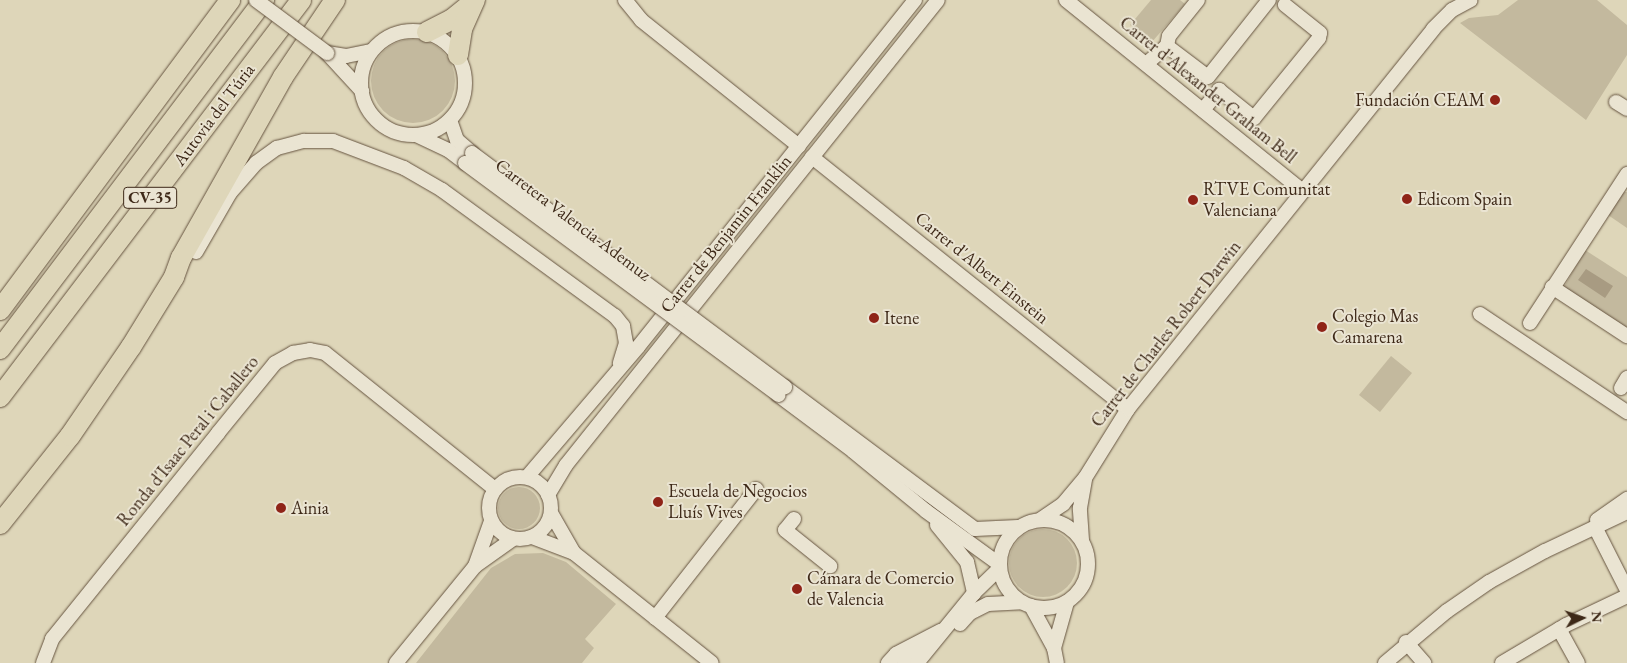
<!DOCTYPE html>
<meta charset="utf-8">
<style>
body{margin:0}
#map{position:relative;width:1627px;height:663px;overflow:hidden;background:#ded6b9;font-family:"EB Garamond",serif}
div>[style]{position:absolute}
.green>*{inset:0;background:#c3b99e}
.round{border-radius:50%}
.water>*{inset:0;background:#a89b82}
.roads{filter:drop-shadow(0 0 1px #665440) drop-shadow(0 0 1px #665440)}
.minor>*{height:14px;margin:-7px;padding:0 7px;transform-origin:7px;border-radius:7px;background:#eae4d2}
.minor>.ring{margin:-7px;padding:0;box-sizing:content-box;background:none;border:14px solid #eae4d2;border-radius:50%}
.highway>*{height:20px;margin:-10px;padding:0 10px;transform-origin:10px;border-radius:10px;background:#ded6b9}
.bridges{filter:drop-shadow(0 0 1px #665440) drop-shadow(0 0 1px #665440)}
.minor-bridge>*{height:14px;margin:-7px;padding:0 7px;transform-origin:7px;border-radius:7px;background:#eae4d2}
.dots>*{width:14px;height:14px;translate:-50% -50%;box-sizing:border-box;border:2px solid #eae4d2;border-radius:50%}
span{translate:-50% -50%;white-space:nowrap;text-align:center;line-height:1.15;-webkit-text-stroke:4px #eae4d2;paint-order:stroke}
.shield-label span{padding:1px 4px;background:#eae4d2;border:1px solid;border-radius:4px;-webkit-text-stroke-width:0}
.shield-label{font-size:16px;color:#3e2918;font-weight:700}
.street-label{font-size:18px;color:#3e2918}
.poi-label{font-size:18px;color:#3e2918}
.right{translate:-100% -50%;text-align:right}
.left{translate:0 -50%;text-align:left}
.north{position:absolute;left:1557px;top:593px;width:50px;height:50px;-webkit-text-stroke:4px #eae4d2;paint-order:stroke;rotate:86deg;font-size:14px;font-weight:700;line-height:20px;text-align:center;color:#3e2918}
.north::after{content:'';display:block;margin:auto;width:18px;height:22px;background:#3e2918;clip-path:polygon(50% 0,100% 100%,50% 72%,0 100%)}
</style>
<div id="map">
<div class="green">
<i style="clip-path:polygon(1151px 0,1180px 0,1185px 4px,1151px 43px,1130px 25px)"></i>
<i style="clip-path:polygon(1518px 0,1597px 0,1627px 25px,1627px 55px,1586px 120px,1460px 23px,1469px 18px,1498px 15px)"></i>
<i class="round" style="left:371px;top:39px;width:84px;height:84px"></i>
<i style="clip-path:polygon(1623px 192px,1627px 192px,1627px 228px,1608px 215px)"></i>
<i style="clip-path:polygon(1585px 250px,1627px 277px,1627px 328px,1564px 287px)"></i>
<i style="clip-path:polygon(1391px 356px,1412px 373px,1380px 412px,1359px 395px)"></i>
<i class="round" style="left:498px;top:487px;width:42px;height:42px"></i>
<i class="round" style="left:1009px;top:529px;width:68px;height:68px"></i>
<i style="clip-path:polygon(543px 553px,566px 562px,616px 604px,585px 639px,594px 648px,582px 663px,416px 663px,491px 568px,515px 554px)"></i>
</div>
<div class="water">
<i style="clip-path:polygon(1586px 269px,1613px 286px,1605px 298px,1578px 280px)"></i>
</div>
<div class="roads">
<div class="minor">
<i style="left:625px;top:0;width:26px;rotate:51deg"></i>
<i style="left:641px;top:20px;width:202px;rotate:38.6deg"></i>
<i style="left:1066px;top:0;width:304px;rotate:38.9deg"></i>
<i class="ring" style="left:361px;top:31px;width:90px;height:90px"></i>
<i style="left:1167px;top:46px;width:51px;rotate:37.1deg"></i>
<i style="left:1208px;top:77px;width:98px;rotate:-51.6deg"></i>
<i style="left:327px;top:53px;width:52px;rotate:47.4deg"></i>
<i style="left:327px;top:53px;width:19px;rotate:9deg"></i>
<i style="left:346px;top:56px;width:25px;rotate:-11deg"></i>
<i style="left:1146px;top:64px;width:28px;rotate:-41deg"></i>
<i style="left:1167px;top:46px;width:10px;rotate:-79deg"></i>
<i style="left:1169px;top:36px;width:46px;rotate:-51.1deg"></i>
<i style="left:1616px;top:102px;width:13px;rotate:32deg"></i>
<i style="left:1203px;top:110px;width:26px;rotate:-51deg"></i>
<i style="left:1219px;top:90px;width:45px;rotate:38.7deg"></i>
<i style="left:1254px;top:118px;width:103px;rotate:-50.9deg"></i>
<i style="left:1319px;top:38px;width:5px;rotate:-79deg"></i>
<i style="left:1320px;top:33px;width:45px;rotate:-141.3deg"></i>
<i style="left:450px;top:120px;width:21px;rotate:71deg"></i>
<i style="left:457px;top:140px;width:20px;rotate:41deg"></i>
<i style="left:416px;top:135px;width:35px;rotate:25deg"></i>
<i style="left:448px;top:150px;width:21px;rotate:37deg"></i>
<i style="left:812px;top:157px;width:404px;rotate:38.6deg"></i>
<i style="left:196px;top:252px;width:68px;rotate:-60deg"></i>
<i style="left:230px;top:193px;width:40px;rotate:-49deg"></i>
<i style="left:256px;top:163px;width:26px;rotate:-36deg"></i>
<i style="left:277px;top:148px;width:28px;rotate:-15deg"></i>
<i style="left:304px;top:141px;width:29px"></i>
<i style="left:333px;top:141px;width:76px;rotate:20.8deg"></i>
<i style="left:404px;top:168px;width:44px;rotate:30.1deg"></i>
<i style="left:442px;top:190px;width:214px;rotate:36.1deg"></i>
<i style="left:615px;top:316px;width:13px;rotate:51deg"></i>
<i style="left:623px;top:326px;width:17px;rotate:80deg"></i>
<i style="left:626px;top:343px;width:21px;rotate:107deg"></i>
<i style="left:1552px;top:287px;width:90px;rotate:33.2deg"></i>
<i style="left:1480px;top:314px;width:177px;rotate:33.7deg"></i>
<i style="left:1530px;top:323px;width:178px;rotate:-56.9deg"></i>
<i style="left:785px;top:387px;width:237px;rotate:36.8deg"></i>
<i style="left:975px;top:529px;width:43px;rotate:-2.7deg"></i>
<i style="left:1621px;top:388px;width:12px;rotate:-59deg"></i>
<i style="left:778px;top:395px;width:94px;rotate:36.7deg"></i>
<i style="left:853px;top:451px;width:94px;rotate:39.4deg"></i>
<i style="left:926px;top:511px;width:90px;rotate:36deg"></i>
<i class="ring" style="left:489px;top:477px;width:48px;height:48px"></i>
<i style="left:527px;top:477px;width:171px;rotate:-49.5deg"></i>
<i style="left:638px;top:347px;width:444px;rotate:-51.4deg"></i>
<i style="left:548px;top:495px;width:35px;rotate:-59deg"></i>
<i style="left:566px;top:465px;width:595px;rotate:-51.34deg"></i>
<i style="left:551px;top:513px;width:46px;rotate:60.1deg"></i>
<i style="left:794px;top:519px;width:14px;rotate:129deg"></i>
<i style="left:785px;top:530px;width:58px;rotate:38.7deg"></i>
<i style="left:1041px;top:519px;width:27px;rotate:-34deg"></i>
<i style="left:1063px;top:504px;width:34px;rotate:-50deg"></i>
<i style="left:1085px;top:478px;width:81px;rotate:-58.1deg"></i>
<i style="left:1128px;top:409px;width:487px;rotate:-51.2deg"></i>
<i style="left:1433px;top:29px;width:27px;rotate:-45deg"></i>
<i style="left:1452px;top:10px;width:21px;rotate:-28deg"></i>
<i class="ring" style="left:1000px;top:520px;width:74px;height:74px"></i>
<i style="left:1597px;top:520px;width:37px;rotate:-35deg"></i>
<i style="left:937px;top:525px;width:48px;rotate:51deg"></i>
<i style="left:967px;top:562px;width:32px;rotate:77deg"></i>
<i style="left:1595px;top:527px;width:71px;rotate:63.1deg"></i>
<i style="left:532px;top:537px;width:45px;rotate:20.9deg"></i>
<i style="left:574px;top:553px;width:176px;rotate:38.6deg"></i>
<i style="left:1082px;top:540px;width:32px;rotate:-94deg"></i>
<i style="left:1080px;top:508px;width:29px;rotate:-80deg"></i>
<i style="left:475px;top:566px;width:48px;rotate:-70.4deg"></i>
<i style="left:1031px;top:606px;width:48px;rotate:61.3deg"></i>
<i style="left:1054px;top:648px;width:15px;rotate:79deg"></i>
<i style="left:655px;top:618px;width:164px;rotate:-51.9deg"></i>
<i style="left:960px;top:624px;width:15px;rotate:-48deg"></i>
<i style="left:970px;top:613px;width:20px;rotate:-27deg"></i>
<i style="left:988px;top:604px;width:34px;rotate:-3deg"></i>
<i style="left:1559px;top:629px;width:39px;rotate:61deg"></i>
<i style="left:1406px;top:642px;width:28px;rotate:49deg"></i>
<i style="left:1054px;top:648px;width:48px;rotate:-74.2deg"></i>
<i style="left:43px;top:663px;width:26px;rotate:-69deg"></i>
<i style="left:52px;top:639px;width:265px;rotate:-51.1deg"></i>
<i style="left:218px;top:433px;width:90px;rotate:-50.8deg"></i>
<i style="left:275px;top:363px;width:21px;rotate:-29deg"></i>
<i style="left:293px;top:353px;width:17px;rotate:-10deg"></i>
<i style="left:310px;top:350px;width:15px;rotate:11deg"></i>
<i style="left:325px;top:353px;width:218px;rotate:38.7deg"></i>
<i style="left:396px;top:663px;width:125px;rotate:-50.8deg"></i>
<i style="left:475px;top:566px;width:47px;rotate:-35.4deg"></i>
<i style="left:888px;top:663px;width:12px;rotate:-48deg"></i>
<i style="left:896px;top:654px;width:50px;rotate:-27.6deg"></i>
<i style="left:904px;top:663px;width:25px;rotate:-50deg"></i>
<i style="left:917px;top:663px;width:90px;rotate:-50.8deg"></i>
<i style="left:974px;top:593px;width:36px;rotate:-44deg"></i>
<i style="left:1385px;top:663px;width:81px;rotate:-40deg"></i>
<i style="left:1447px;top:611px;width:51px;rotate:-34.6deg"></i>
<i style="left:1489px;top:582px;width:64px;rotate:-29deg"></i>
<i style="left:1545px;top:551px;width:91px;rotate:-25.4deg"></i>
<i style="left:1502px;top:663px;width:74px;rotate:-30.7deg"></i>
<i style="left:1566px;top:625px;width:68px;rotate:-25.4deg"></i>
</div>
<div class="highway">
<i style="left:427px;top:32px;width:27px;rotate:-27deg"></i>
<i style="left:451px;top:20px;width:27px;rotate:-39deg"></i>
<i style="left:458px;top:55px;width:26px;rotate:-81deg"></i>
<i style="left:462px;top:29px;width:32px;rotate:-66deg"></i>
<i style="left:0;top:310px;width:386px;rotate:-53.4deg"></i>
<i style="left:0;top:349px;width:438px;rotate:-52.9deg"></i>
<i style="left:0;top:397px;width:498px;rotate:-52.8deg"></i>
<i style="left:0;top:524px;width:112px;rotate:-51.5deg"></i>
<i style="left:70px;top:436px;width:108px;rotate:-55.6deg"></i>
<i style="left:131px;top:347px;width:82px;rotate:-58.4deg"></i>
<i style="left:174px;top:277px;width:20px;rotate:-70deg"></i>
<i style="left:181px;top:258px;width:208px;rotate:-60.6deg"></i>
<i style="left:283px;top:77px;width:93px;rotate:-56deg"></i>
</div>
</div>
<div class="bridges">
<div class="minor-bridge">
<i style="left:256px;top:0;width:89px;rotate:36.7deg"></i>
<i style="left:472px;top:153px;width:391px;rotate:36.8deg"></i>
<i style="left:465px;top:163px;width:390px;rotate:36.5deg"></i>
</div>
</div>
<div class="dots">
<i style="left:1495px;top:100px;background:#8f2418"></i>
<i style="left:1407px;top:199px;background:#8f2418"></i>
<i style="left:1193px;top:200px;background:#8f2418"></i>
<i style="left:874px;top:318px;background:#8f2418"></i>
<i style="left:1322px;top:327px;background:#8f2418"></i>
<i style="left:658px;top:502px;background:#8f2418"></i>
<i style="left:281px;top:508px;background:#8f2418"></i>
<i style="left:797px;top:589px;background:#8f2418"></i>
</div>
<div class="shield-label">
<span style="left:150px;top:198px">CV-35</span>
</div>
<div class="street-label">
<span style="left:1208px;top:90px;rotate:39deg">Carrer d'Alexander Graham Bell</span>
<span style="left:214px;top:115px;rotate:-53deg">Autovia del Túria</span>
<span style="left:573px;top:220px;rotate:37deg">Carretera Valencia-Ademuz</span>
<span style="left:726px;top:234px;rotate:-51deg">Carrer de Benjamin Franklin</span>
<span style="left:982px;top:268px;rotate:39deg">Carrer d'Albert Einstein</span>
<span style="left:1166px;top:334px;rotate:-52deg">Carrer de Charles Robert Darwin</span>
<span style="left:188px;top:441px;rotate:-51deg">Ronda d'Isaac Peral i Caballero</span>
</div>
<div class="poi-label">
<span class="right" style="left:1485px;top:100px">Fundación CEAM</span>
<span class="left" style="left:1203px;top:200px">RTVE Comunitat<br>Valenciana</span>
<span class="left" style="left:1417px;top:199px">Edicom Spain</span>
<span class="left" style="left:1332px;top:327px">Colegio Mas<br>Camarena</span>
<span class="left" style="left:884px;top:318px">Itene</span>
<span class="left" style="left:668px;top:502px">Escuela de Negocios<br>Lluís Vives</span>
<span class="left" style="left:291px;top:508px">Ainia</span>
<span class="left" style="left:807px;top:589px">Cámara de Comercio<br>de Valencia</span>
</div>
<div class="north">N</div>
</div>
